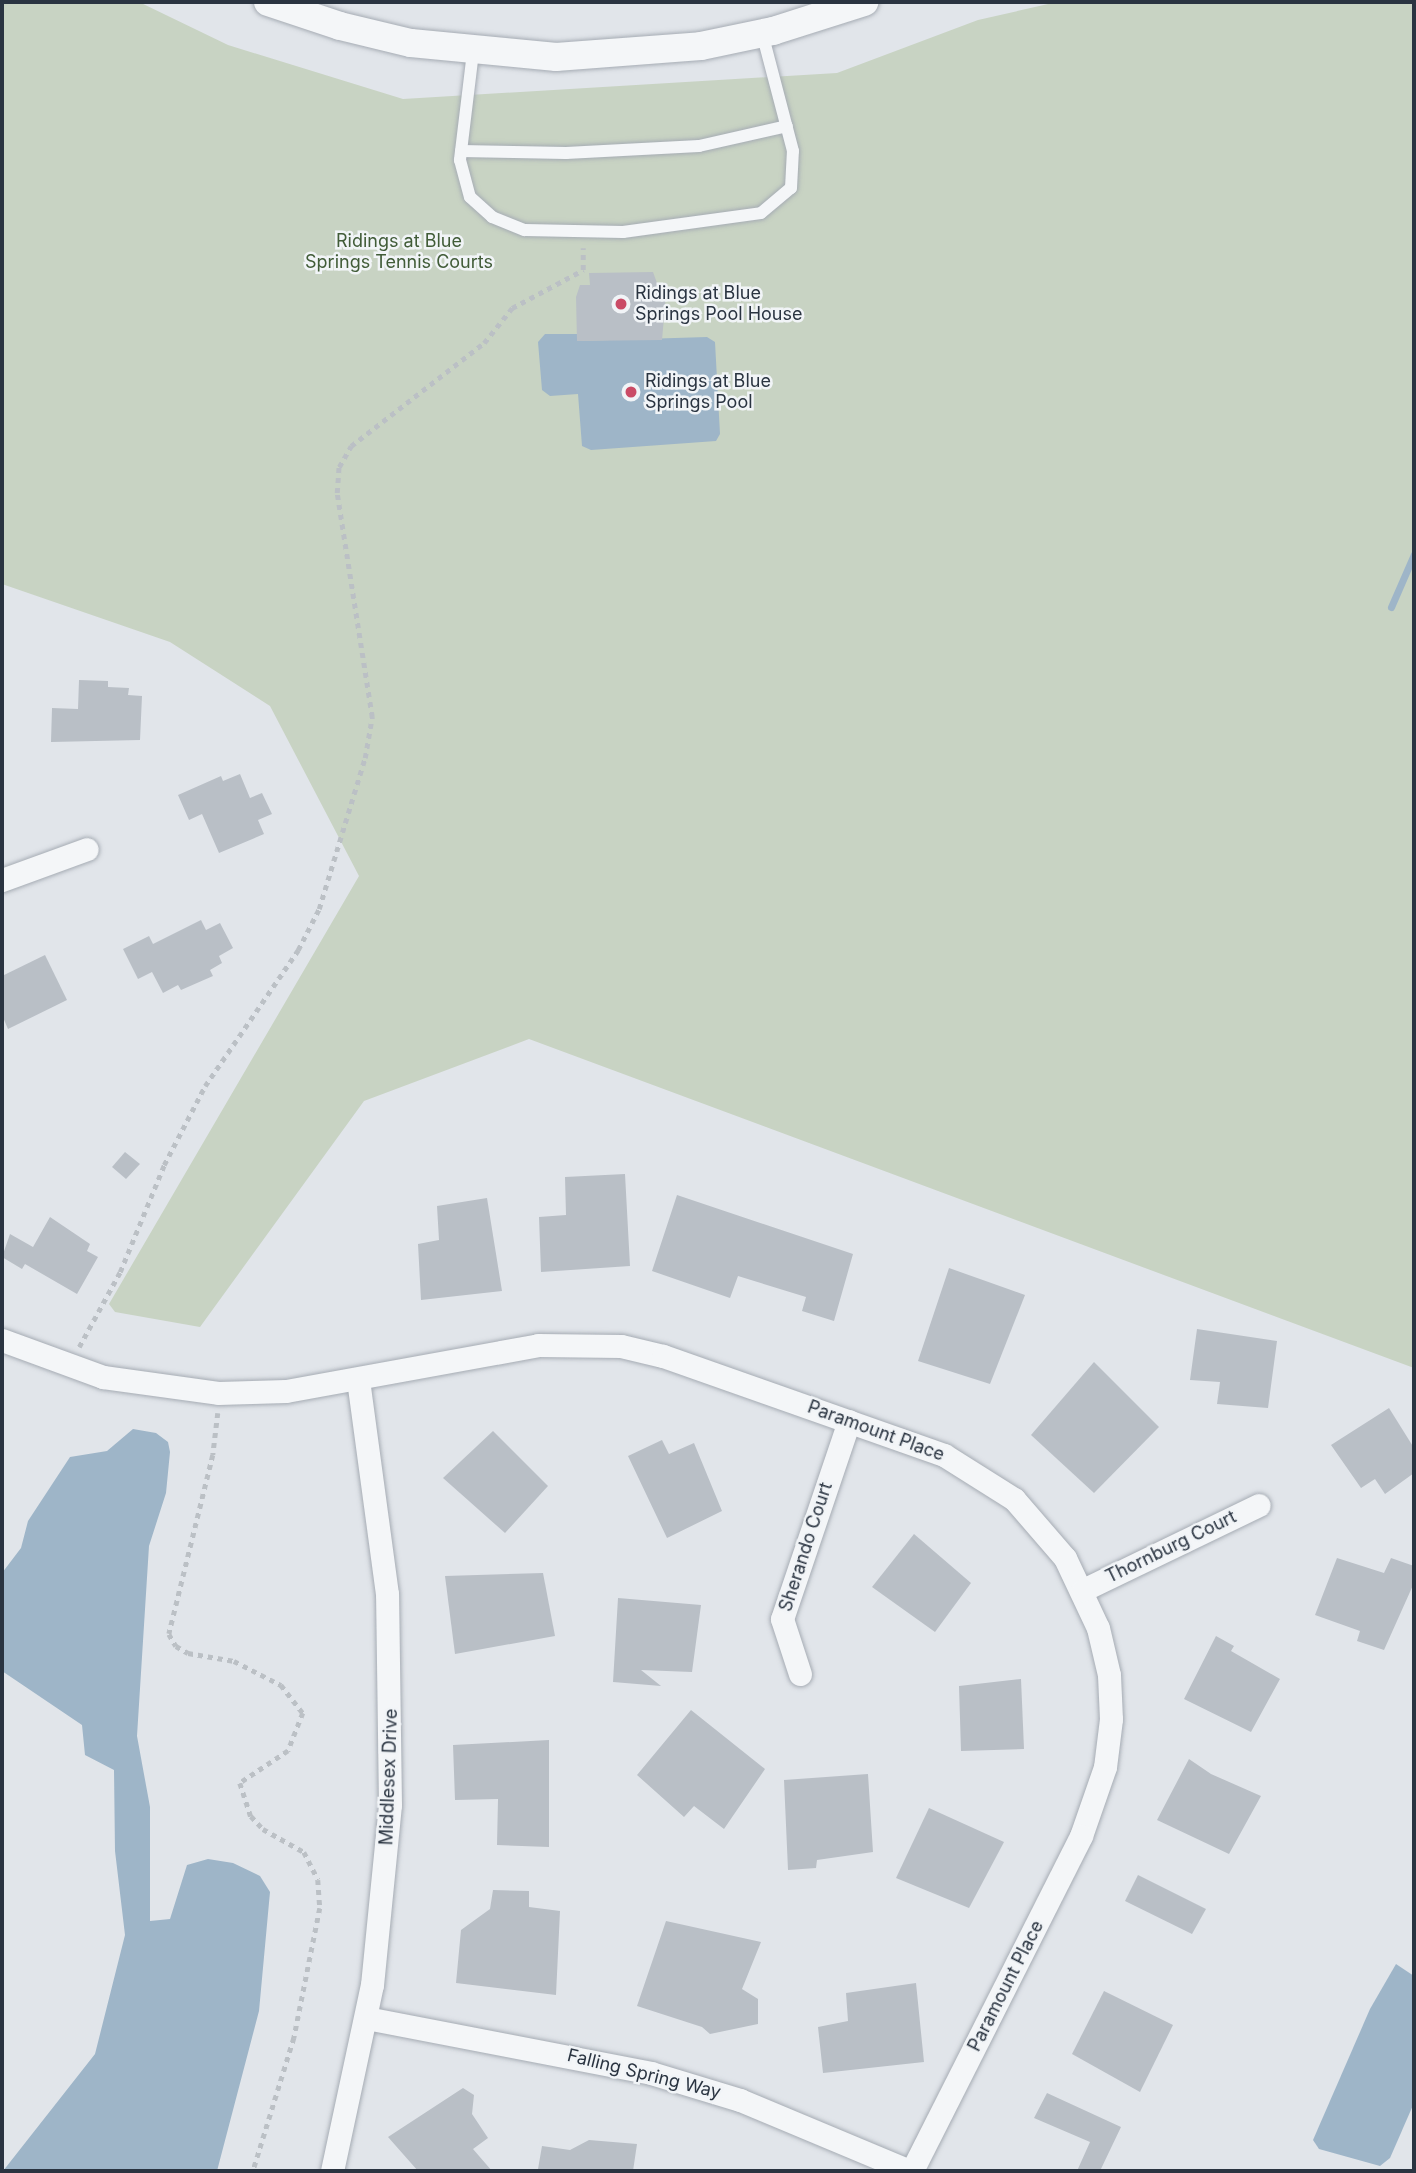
<!DOCTYPE html>
<style>
body{margin:0}
#map{position:relative;width:1416px;height:2173px;overflow:hidden;background:#e1e5ea;font-family:Inter,sans-serif}
div>[style]{position:absolute}
.green>*{inset:0;background:#c8d3c3}
.water>*{inset:0;background:#9eb5c8}
.stream>*{height:7px;margin:-3.5px;padding:0 3.5px;transform-origin:3.5px;border-radius:3.5px;background:#9eb5c8}
.building>*{inset:0;background:#b9bfc6}
.path>*{height:4.5px;margin-top:-2.25px;transform-origin:0;background:repeating-linear-gradient(90deg,#bbc0c5 0 5px,transparent 0 10px)}
.roads{filter:drop-shadow(0 0 2px #a6acb4) drop-shadow(0 0 2px #a6acb4)}
.service>*{height:12px;margin:-6px;padding:0 6px;transform-origin:6px;border-radius:6px;background:#f4f6f8}
.minor>*{height:23px;margin:-11.5px;padding:0 11.5px;transform-origin:11.5px;border-radius:11.5px;background:#f4f6f8}
.tertiary>*{height:28px;margin:-14px;padding:0 14px;transform-origin:14px;border-radius:14px;background:#f4f6f8}
.dots>*{width:19px;height:19px;translate:-50% -50%;box-sizing:border-box;border:4px solid #f1f4f7;border-radius:50%}
span{translate:-50% -50%;white-space:nowrap;text-align:center;line-height:1.15;-webkit-text-stroke:5px #f1f4f7;paint-order:stroke}
.park-label{font-size:18px;color:#415c38}
.poi-label{font-size:18px;color:#2a3441}
.left{translate:0 -50%;text-align:left}
.street-label{font-size:18px;color:#2a3441}
.frame{position:absolute;inset:0;border:4px solid #2a3441;pointer-events:none}
</style>
<div id="map">
<div class="green">
<i style="clip-path:polygon(2px 2px,139px 2px,228px 45px,403px 99px,837px 73px,978px 20px,1057px 2px,1414px 2px,1414px 1368px,529px 1039px,364px 1101px,200px 1327px,115px 1312px,109px 1304px,359px 876px,270px 706px,170px 642px,2px 584px)"></i>
</div>
<div class="water">
<i style="clip-path:polygon(545px 334px,577px 334px,578px 341px,707px 337px,715px 342px,720px 434px,716px 441px,591px 450px,582px 446px,578px 394px,550px 396px,542px 390px,538px 342px)"></i>
<i style="clip-path:polygon(133px 1429px,156px 1433px,168px 1442px,170px 1452px,166px 1493px,149px 1546px,137px 1736px,150px 1807px,150px 1921px,170px 1919px,187px 1865px,208px 1859px,233px 1863px,260px 1876px,270px 1892px,259px 2011px,217px 2171px,3px 2171px,95px 2054px,125px 1935px,115px 1851px,114px 1770px,85px 1755px,82px 1725px,2px 1671px,2px 1573px,21px 1548px,28px 1521px,70px 1457px,107px 1451px)"></i>
<i style="clip-path:polygon(1396px 1964px,1414px 1976px,1414px 2103px,1390px 2158px,1380px 2166px,1319px 2149px,1313px 2140px,1370px 2009px)"></i>
</div>
<div class="stream">
<i style="left:1391px;top:607px;width:58px;rotate:-66.5deg"></i>
</div>
<div class="building">
<i style="clip-path:polygon(653px 272px,657px 283px,667px 283px,662px 340px,577px 341px,576px 297px,580px 285px,590px 285px,589px 273px)"></i>
<i style="clip-path:polygon(79px 680px,108px 681px,108px 687px,129px 688px,128px 695px,142px 696px,140px 740px,51px 742px,52px 708px,78px 709px)"></i>
<i style="clip-path:polygon(240px 774px,250px 798px,262px 793px,272px 814px,258px 820px,264px 834px,219px 853px,202px 814px,189px 820px,178px 795px,221px 776px,223px 781px)"></i>
<i style="clip-path:polygon(201px 920px,206px 930px,220px 923px,233px 948px,219px 956px,222px 963px,210px 970px,213px 976px,181px 990px,178px 985px,163px 993px,152px 972px,138px 979px,123px 949px,149px 936px,153px 944px)"></i>
<i style="clip-path:polygon(45px 955px,67px 1000px,8px 1029px,2px 1015px,2px 976px)"></i>
<i style="clip-path:polygon(125px 1152px,140px 1164px,126px 1179px,112px 1167px)"></i>
<i style="clip-path:polygon(625px 1174px,630px 1266px,541px 1272px,539px 1217px,566px 1215px,565px 1177px)"></i>
<i style="clip-path:polygon(677px 1195px,853px 1254px,834px 1321px,802px 1311px,806px 1297px,738px 1276px,730px 1298px,652px 1271px)"></i>
<i style="clip-path:polygon(487px 1198px,502px 1291px,421px 1300px,418px 1244px,439px 1240px,437px 1206px)"></i>
<i style="clip-path:polygon(50px 1217px,90px 1244px,87px 1251px,98px 1257px,77px 1294px,25px 1264px,22px 1269px,2px 1257px,10px 1234px,33px 1247px)"></i>
<i style="clip-path:polygon(949px 1268px,1025px 1295px,990px 1384px,918px 1361px)"></i>
<i style="clip-path:polygon(1197px 1329px,1277px 1341px,1268px 1408px,1217px 1404px,1220px 1382px,1190px 1380px)"></i>
<i style="clip-path:polygon(1094px 1362px,1159px 1427px,1094px 1493px,1031px 1435px)"></i>
<i style="clip-path:polygon(1389px 1408px,1414px 1448px,1414px 1473px,1385px 1494px,1375px 1479px,1361px 1488px,1331px 1445px)"></i>
<i style="clip-path:polygon(493px 1431px,548px 1486px,505px 1533px,443px 1478px)"></i>
<i style="clip-path:polygon(662px 1440px,669px 1454px,694px 1443px,722px 1511px,667px 1538px,628px 1456px)"></i>
<i style="clip-path:polygon(914px 1534px,971px 1583px,935px 1632px,872px 1587px)"></i>
<i style="clip-path:polygon(1337px 1558px,1384px 1573px,1391px 1558px,1414px 1566px,1414px 1583px,1384px 1650px,1357px 1641px,1360px 1631px,1315px 1615px)"></i>
<i style="clip-path:polygon(543px 1573px,555px 1636px,455px 1654px,445px 1576px)"></i>
<i style="clip-path:polygon(618px 1598px,701px 1605px,692px 1672px,641px 1670px,661px 1686px,613px 1682px)"></i>
<i style="clip-path:polygon(1216px 1636px,1234px 1646px,1231px 1651px,1280px 1679px,1251px 1732px,1184px 1699px)"></i>
<i style="clip-path:polygon(1021px 1679px,1024px 1749px,961px 1751px,959px 1686px)"></i>
<i style="clip-path:polygon(691px 1710px,765px 1769px,724px 1829px,694px 1806px,684px 1817px,637px 1775px)"></i>
<i style="clip-path:polygon(549px 1740px,549px 1847px,497px 1845px,498px 1799px,455px 1800px,453px 1745px)"></i>
<i style="clip-path:polygon(1189px 1759px,1211px 1774px,1261px 1796px,1229px 1854px,1157px 1820px)"></i>
<i style="clip-path:polygon(868px 1774px,873px 1852px,817px 1860px,816px 1868px,788px 1870px,784px 1780px)"></i>
<i style="clip-path:polygon(929px 1808px,1004px 1842px,969px 1908px,896px 1878px)"></i>
<i style="clip-path:polygon(1138px 1875px,1206px 1909px,1192px 1934px,1125px 1901px)"></i>
<i style="clip-path:polygon(493px 1890px,529px 1891px,529px 1907px,560px 1911px,556px 1995px,456px 1983px,461px 1930px,490px 1909px)"></i>
<i style="clip-path:polygon(666px 1921px,761px 1942px,742px 1989px,758px 1999px,758px 2024px,710px 2034px,702px 2027px,637px 2006px)"></i>
<i style="clip-path:polygon(916px 1983px,924px 2062px,823px 2073px,818px 2027px,848px 2021px,846px 1993px)"></i>
<i style="clip-path:polygon(1104px 1991px,1173px 2025px,1140px 2092px,1072px 2054px)"></i>
<i style="clip-path:polygon(463px 2088px,474px 2095px,472px 2114px,488px 2138px,473px 2149px,492px 2171px,418px 2171px,388px 2137px)"></i>
<i style="clip-path:polygon(1047px 2093px,1121px 2127px,1100px 2171px,1077px 2171px,1090px 2142px,1034px 2118px)"></i>
<i style="clip-path:polygon(589px 2140px,637px 2144px,633px 2171px,538px 2169px,542px 2146px,570px 2150px)"></i>
</div>
<div class="path">
<i style="left:79px;top:1347px;width:85px;rotate:-61.3deg"></i>
<i style="left:120px;top:1272px;width:116px;rotate:-67.6deg"></i>
<i style="left:164px;top:1165px;width:89px;rotate:-62.6deg"></i>
<i style="left:205px;top:1086px;width:165px;rotate:-55.6deg"></i>
<i style="left:298px;top:950px;width:46px;rotate:-62.9deg"></i>
<i style="left:319px;top:909px;width:158px;rotate:-73.1deg"></i>
<i style="left:365px;top:758px;width:42px;rotate:-80.3deg"></i>
<i style="left:372px;top:717px;width:227px;rotate:-98.9deg"></i>
<i style="left:337px;top:493px;width:26px;rotate:-86deg"></i>
<i style="left:339px;top:467px;width:24px;rotate:-60deg"></i>
<i style="left:351px;top:446px;width:168px;rotate:-37.8deg"></i>
<i style="left:484px;top:343px;width:45px;rotate:-51.3deg"></i>
<i style="left:512px;top:308px;width:81px;rotate:-28.2deg"></i>
<i style="left:583px;top:270px;width:22px;rotate:-90deg"></i>
<i style="left:218px;top:1413px;width:42px;rotate:96.8deg"></i>
<i style="left:213px;top:1455px;width:184px;rotate:103.8deg"></i>
<i style="left:169px;top:1634px;width:14px;rotate:60deg"></i>
<i style="left:176px;top:1646px;width:14px;rotate:30deg"></i>
<i style="left:188px;top:1653px;width:47px;rotate:9.9deg"></i>
<i style="left:234px;top:1661px;width:53px;rotate:27.1deg"></i>
<i style="left:281px;top:1685px;width:36px;rotate:52deg"></i>
<i style="left:303px;top:1713px;width:41px;rotate:111.5deg"></i>
<i style="left:288px;top:1751px;width:58px;rotate:146.3deg"></i>
<i style="left:240px;top:1783px;width:35px;rotate:72deg"></i>
<i style="left:251px;top:1816px;width:18px;rotate:47deg"></i>
<i style="left:263px;top:1829px;width:47px;rotate:29.3deg"></i>
<i style="left:304px;top:1852px;width:31px;rotate:63deg"></i>
<i style="left:318px;top:1880px;width:28px;rotate:86deg"></i>
<i style="left:320px;top:1908px;width:133px;rotate:101.3deg"></i>
<i style="left:294px;top:2038px;width:139px;rotate:107.1deg"></i>
</div>
<div class="roads">
<div class="service">
<i style="left:473px;top:52px;width:109px;rotate:96.9deg"></i>
<i style="left:460px;top:160px;width:38px;rotate:75deg"></i>
<i style="left:470px;top:197px;width:30px;rotate:42deg"></i>
<i style="left:492px;top:217px;width:35px;rotate:22deg"></i>
<i style="left:525px;top:230px;width:98px;rotate:1.2deg"></i>
<i style="left:623px;top:232px;width:139px;rotate:-7.8deg"></i>
<i style="left:761px;top:213px;width:39px;rotate:-40deg"></i>
<i style="left:791px;top:188px;width:37px;rotate:-87deg"></i>
<i style="left:793px;top:151px;width:122px;rotate:-104.7deg"></i>
<i style="left:461px;top:151px;width:105px;rotate:1.1deg"></i>
<i style="left:566px;top:153px;width:133px;rotate:-3deg"></i>
<i style="left:699px;top:146px;width:90px;rotate:-12.8deg"></i>
</div>
<div class="minor">
<i style="left:2px;top:880px;width:90px;rotate:-20deg"></i>
<i style="left:2px;top:1340px;width:108px;rotate:20.1deg"></i>
<i style="left:103px;top:1377px;width:116px;rotate:7.9deg"></i>
<i style="left:218px;top:1393px;width:68px;rotate:-1.7deg"></i>
<i style="left:286px;top:1391px;width:256px;rotate:-10.3deg"></i>
<i style="left:538px;top:1345px;width:83px;rotate:0.7deg"></i>
<i style="left:621px;top:1346px;width:43px;rotate:13.4deg"></i>
<i style="left:663px;top:1356px;width:298px;rotate:19.4deg"></i>
<i style="left:944px;top:1455px;width:83px;rotate:32.2deg"></i>
<i style="left:1014px;top:1499px;width:78px;rotate:49.2deg"></i>
<i style="left:1065px;top:1558px;width:77px;rotate:64.8deg"></i>
<i style="left:1098px;top:1628px;width:48px;rotate:76.8deg"></i>
<i style="left:1109px;top:1675px;width:44px;rotate:87.4deg"></i>
<i style="left:1111px;top:1719px;width:48px;rotate:97.1deg"></i>
<i style="left:1105px;top:1767px;width:73px;rotate:109.2deg"></i>
<i style="left:1081px;top:1836px;width:375px;rotate:116.8deg"></i>
<i style="left:1083px;top:1590px;width:195px;rotate:-25.8deg"></i>
<i style="left:800px;top:1674px;width:58px;rotate:-108.1deg"></i>
<i style="left:782px;top:1619px;width:209px;rotate:-71.3deg"></i>
<i style="left:366px;top:2018px;width:290px;rotate:10.9deg"></i>
<i style="left:651px;top:2073px;width:93px;rotate:16.9deg"></i>
<i style="left:740px;top:2100px;width:184px;rotate:22.7deg"></i>
<i style="left:332px;top:2171px;width:190px;rotate:-77.9deg"></i>
<i style="left:372px;top:1985px;width:181px;rotate:-84.3deg"></i>
<i style="left:390px;top:1805px;width:211px;rotate:-90.8deg"></i>
<i style="left:387px;top:1594px;width:216px;rotate:-97.7deg"></i>
</div>
<div class="tertiary">
<i style="left:268px;top:2px;width:76px;rotate:18.4deg"></i>
<i style="left:340px;top:26px;width:73px;rotate:13.5deg"></i>
<i style="left:411px;top:43px;width:146px;rotate:5.5deg"></i>
<i style="left:556px;top:57px;width:145px;rotate:-4.3deg"></i>
<i style="left:701px;top:46px;width:74px;rotate:-11.8deg"></i>
<i style="left:773px;top:31px;width:96px;rotate:-17.7deg"></i>
</div>
</div>
<div class="dots">
<i style="left:621px;top:304px;background:#ca4b66"></i>
<i style="left:631px;top:392px;background:#ca4b66"></i>
</div>
<div class="park-label">
<span style="left:399px;top:252px">Ridings at Blue<br>Springs Tennis Courts</span>
</div>
<div class="poi-label">
<span class="left" style="left:635px;top:304px">Ridings at Blue<br>Springs Pool House</span>
<span class="left" style="left:645px;top:392px">Ridings at Blue<br>Springs Pool</span>
</div>
<div class="street-label">
<span style="left:876px;top:1431px;rotate:20deg">Paramount Place</span>
<span style="left:806px;top:1547px;rotate:-72deg">Sherando Court</span>
<span style="left:1171px;top:1547px;rotate:-26deg">Thornburg Court</span>
<span style="left:389px;top:1777px;rotate:-88deg">Middlesex Drive</span>
<span style="left:1006px;top:1986px;rotate:-63deg">Paramount Place</span>
<span style="left:644px;top:2074px;rotate:14deg">Falling Spring Way</span>
</div>
<div class="frame"></div>
</div>
